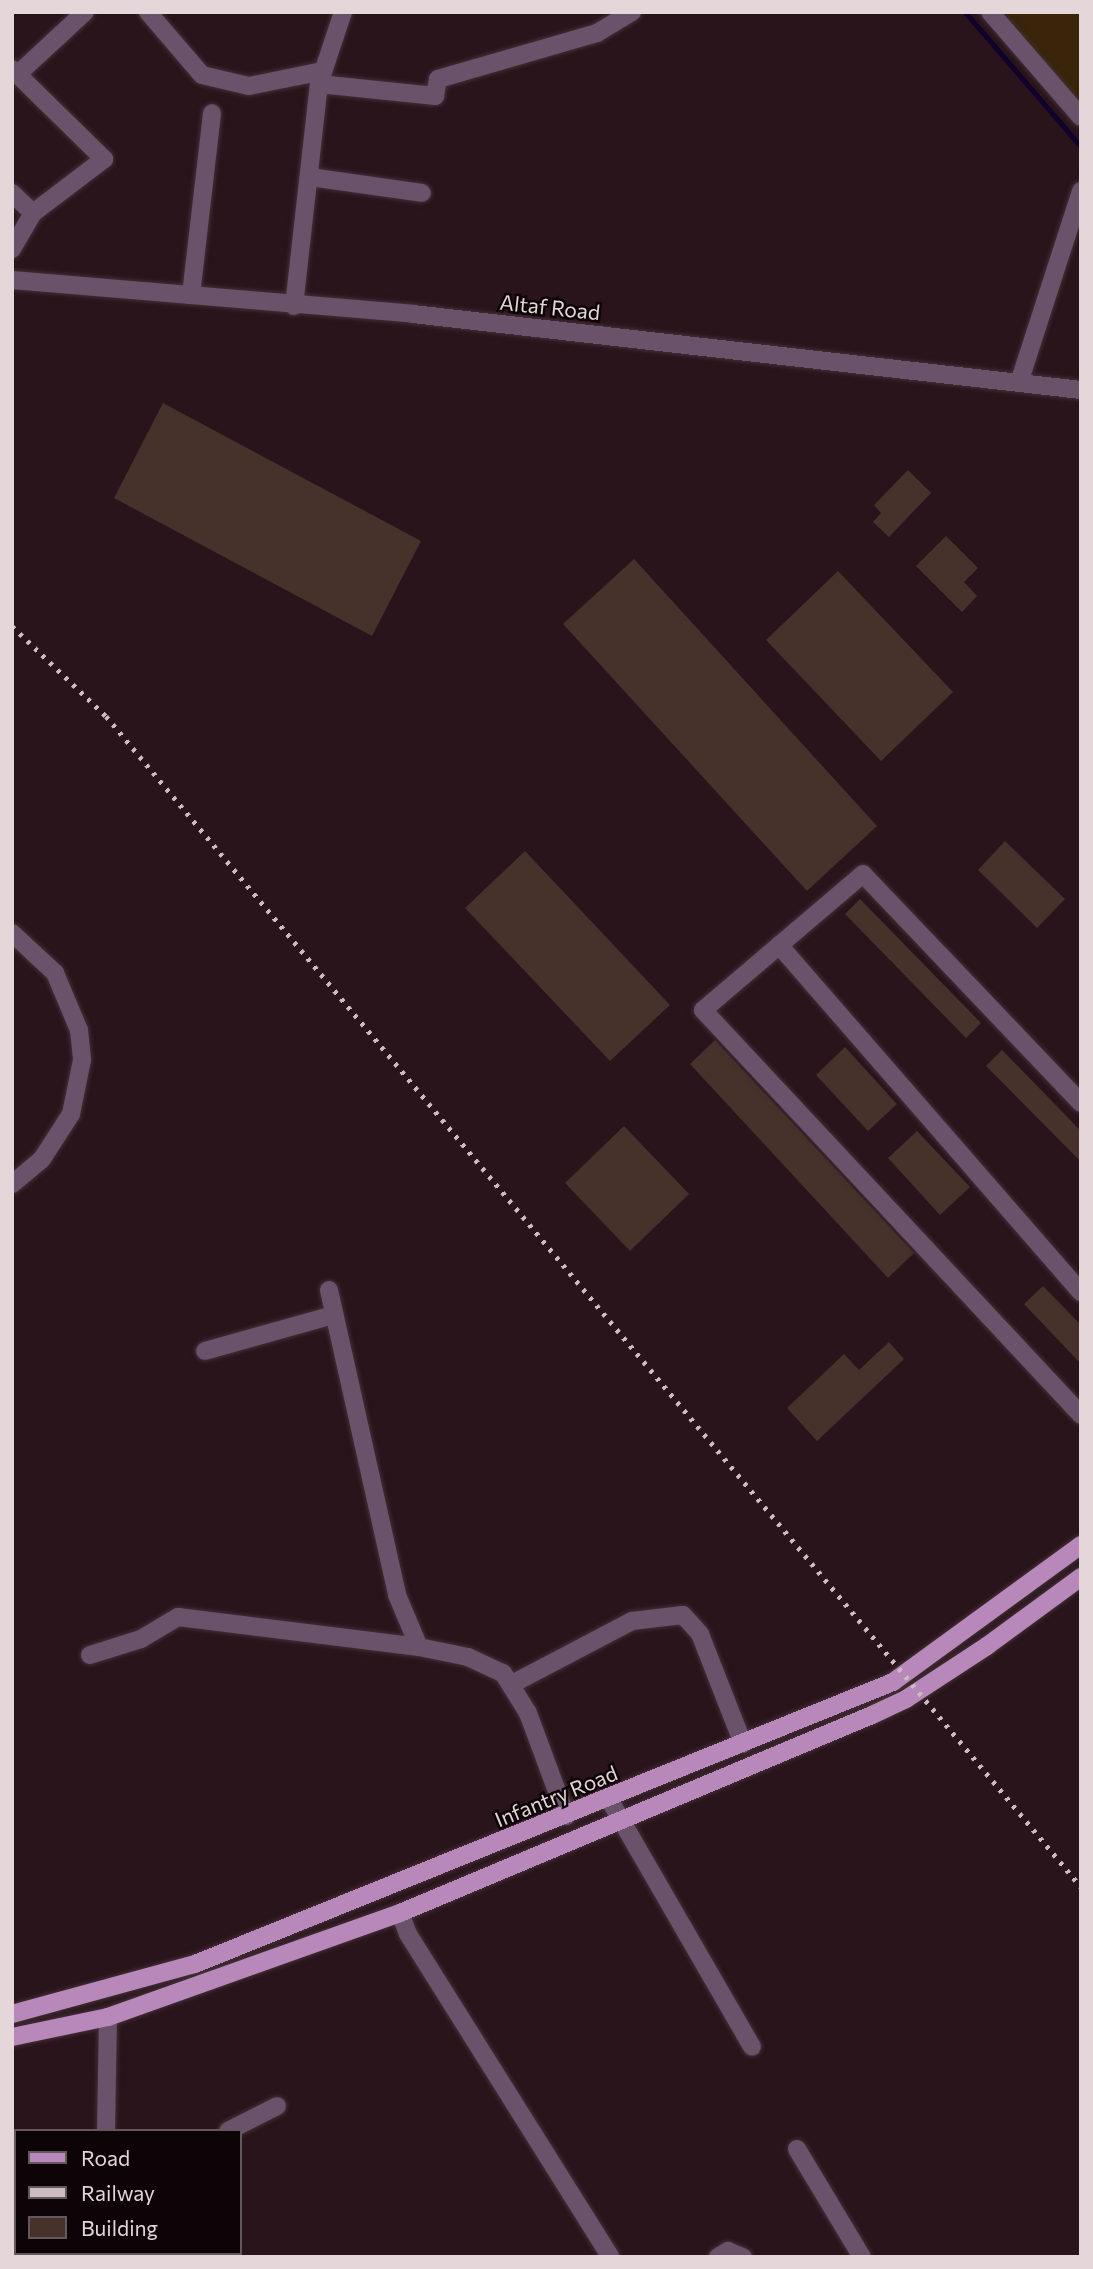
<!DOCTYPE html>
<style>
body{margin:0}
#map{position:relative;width:1093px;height:2269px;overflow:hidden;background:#29141b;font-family:Commissioner,sans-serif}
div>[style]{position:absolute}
.green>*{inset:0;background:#3a240a}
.stream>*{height:5px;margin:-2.5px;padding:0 2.5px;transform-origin:2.5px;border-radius:2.5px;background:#10012d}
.building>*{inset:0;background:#47312b}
.roads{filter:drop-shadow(0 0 2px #432f36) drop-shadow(0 0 2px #432f36)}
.minor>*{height:18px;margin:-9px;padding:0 9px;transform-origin:9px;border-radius:9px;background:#69526a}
.major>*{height:18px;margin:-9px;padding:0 9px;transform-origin:9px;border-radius:9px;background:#b988ba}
.rail>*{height:5px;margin-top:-2.5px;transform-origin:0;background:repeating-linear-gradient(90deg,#ccbcc1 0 3.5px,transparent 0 10.5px)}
span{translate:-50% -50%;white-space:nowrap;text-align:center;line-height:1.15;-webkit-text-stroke:5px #0c0406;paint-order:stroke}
.street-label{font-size:21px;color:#e5d6da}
.frame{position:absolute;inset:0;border:14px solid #e5d6da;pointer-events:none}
.legend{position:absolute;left:14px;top:2129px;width:228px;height:126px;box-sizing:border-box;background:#0c0406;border:2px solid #63585b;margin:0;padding:9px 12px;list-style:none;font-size:21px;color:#e5d6da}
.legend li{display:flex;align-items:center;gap:14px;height:35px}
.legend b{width:35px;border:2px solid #63585b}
</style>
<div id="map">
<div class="green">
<i style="clip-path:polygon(988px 12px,1081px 12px,1081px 122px)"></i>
</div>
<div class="stream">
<i style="left:965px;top:12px;width:178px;rotate:49.3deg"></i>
</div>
<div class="building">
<i style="clip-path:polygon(163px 403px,421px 541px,372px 636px,114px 498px)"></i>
<i style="clip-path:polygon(908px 470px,931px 493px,889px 537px,873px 522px,881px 513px,874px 505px)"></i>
<i style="clip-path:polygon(946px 536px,978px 568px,964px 582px,977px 596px,962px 612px,916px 566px)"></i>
<i style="clip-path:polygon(634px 559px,877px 826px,807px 891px,563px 624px)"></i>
<i style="clip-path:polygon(838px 571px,953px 692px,881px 761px,766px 640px)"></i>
<i style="clip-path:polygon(1005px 841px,1065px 899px,1037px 928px,978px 870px)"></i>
<i style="clip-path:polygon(525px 851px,670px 1005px,610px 1061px,465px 908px)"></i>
<i style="clip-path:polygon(860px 899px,981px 1023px,966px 1038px,845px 914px)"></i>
<i style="clip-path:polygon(715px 1040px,914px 1253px,888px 1278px,690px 1064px)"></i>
<i style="clip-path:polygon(845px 1047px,897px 1104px,868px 1131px,816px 1075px)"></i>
<i style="clip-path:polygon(1002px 1050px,1081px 1131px,1081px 1162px,986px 1066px)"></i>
<i style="clip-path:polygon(624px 1126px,689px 1194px,630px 1251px,565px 1183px)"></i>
<i style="clip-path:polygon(917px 1131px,970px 1187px,940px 1215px,888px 1158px)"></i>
<i style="clip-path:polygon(1043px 1286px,1081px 1325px,1081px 1364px,1024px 1304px)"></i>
<i style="clip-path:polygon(889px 1342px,904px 1359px,817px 1441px,787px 1408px,844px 1354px,859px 1370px)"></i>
</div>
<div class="roads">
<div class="minor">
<i style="left:148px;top:12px;width:83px;rotate:49.4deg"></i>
<i style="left:202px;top:75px;width:48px;rotate:13.2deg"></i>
<i style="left:249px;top:86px;width:76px;rotate:-11.5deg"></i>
<i style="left:990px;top:12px;width:139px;rotate:49.1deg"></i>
<i style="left:12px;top:69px;width:129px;rotate:44.4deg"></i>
<i style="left:104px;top:159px;width:89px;rotate:142.7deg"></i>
<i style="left:18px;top:74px;width:91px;rotate:-42.8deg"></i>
<i style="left:320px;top:81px;width:73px;rotate:-71.6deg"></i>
<i style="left:310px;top:177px;width:113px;rotate:8.1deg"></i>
<i style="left:12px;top:193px;width:29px;rotate:44deg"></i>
<i style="left:33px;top:213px;width:42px;rotate:120.3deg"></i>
<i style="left:12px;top:280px;width:402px;rotate:4.8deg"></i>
<i style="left:413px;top:314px;width:672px;rotate:6.49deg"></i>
<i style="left:191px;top:295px;width:183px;rotate:-83.4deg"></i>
<i style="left:294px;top:306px;width:223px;rotate:-83.6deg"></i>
<i style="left:319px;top:84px;width:117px;rotate:5.9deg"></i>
<i style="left:435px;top:96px;width:17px;rotate:-80deg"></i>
<i style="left:438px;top:79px;width:166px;rotate:-16.1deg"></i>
<i style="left:597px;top:33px;width:41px;rotate:-31deg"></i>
<i style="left:1019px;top:383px;width:202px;rotate:-72.1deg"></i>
<i style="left:12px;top:933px;width:59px;rotate:42.9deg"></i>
<i style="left:55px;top:973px;width:62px;rotate:67.2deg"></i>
<i style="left:79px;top:1030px;width:30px;rotate:84deg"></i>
<i style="left:82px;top:1060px;width:55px;rotate:101.5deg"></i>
<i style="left:71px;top:1114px;width:54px;rotate:122.8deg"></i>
<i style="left:42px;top:1159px;width:39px;rotate:140deg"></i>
<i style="left:779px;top:945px;width:460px;rotate:49deg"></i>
<i style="left:1081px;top:1103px;width:316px;rotate:-133.6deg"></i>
<i style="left:863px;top:874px;width:210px;rotate:139.6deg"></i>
<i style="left:703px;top:1010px;width:554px;rotate:46.97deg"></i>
<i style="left:329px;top:1290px;width:312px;rotate:77.4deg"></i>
<i style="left:397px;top:1595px;width:56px;rotate:67.1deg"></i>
<i style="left:419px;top:1647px;width:50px;rotate:11.5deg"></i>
<i style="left:468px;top:1657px;width:38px;rotate:25deg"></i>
<i style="left:503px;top:1673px;width:47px;rotate:58deg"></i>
<i style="left:528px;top:1713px;width:110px;rotate:69.7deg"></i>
<i style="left:205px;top:1351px;width:133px;rotate:-15.7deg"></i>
<i style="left:90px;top:1655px;width:53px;rotate:-17.4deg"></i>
<i style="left:141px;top:1639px;width:43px;rotate:-30.7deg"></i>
<i style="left:178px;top:1617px;width:243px;rotate:7.1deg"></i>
<i style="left:512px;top:1684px;width:136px;rotate:-27.7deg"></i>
<i style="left:632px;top:1621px;width:51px;rotate:-6.7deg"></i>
<i style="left:683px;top:1615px;width:25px;rotate:48deg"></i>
<i style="left:700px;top:1634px;width:118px;rotate:68.6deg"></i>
<i style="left:609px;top:1799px;width:286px;rotate:60deg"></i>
<i style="left:400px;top:1913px;width:22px;rotate:69deg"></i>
<i style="left:408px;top:1934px;width:381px;rotate:57.9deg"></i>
<i style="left:106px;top:2131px;width:114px;rotate:-89deg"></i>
<i style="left:228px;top:2131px;width:55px;rotate:-27deg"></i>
<i style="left:797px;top:2149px;width:126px;rotate:59deg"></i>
<i style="left:100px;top:2257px;width:4px;rotate:-90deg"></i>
<i style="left:718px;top:2257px;width:12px;rotate:-31deg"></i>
<i style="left:728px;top:2251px;width:16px;rotate:22deg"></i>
</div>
<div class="major">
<i style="left:12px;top:2014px;width:190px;rotate:-15.3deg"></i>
<i style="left:195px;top:1964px;width:753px;rotate:-22deg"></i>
<i style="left:893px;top:1682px;width:233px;rotate:-36.1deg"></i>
<i style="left:12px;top:2037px;width:98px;rotate:-11.8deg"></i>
<i style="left:108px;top:2017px;width:310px;rotate:-19.6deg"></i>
<i style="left:400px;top:1913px;width:512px;rotate:-22.76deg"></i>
<i style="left:872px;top:1715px;width:38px;rotate:-25deg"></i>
<i style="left:906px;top:1699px;width:97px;rotate:-33.2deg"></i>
<i style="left:987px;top:1646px;width:117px;rotate:-36.3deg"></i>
</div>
</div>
<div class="rail">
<i style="left:12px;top:626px;width:130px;rotate:43.8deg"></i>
<i style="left:106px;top:716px;width:1524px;rotate:50.22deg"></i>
</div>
<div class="street-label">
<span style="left:550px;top:307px;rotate:6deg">Altaf Road</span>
<span style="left:556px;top:1796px;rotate:-22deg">Infantry Road</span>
</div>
<div class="frame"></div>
<ul class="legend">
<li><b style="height:9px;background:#b988ba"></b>Road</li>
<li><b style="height:9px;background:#ccbcc1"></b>Railway</li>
<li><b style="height:19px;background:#47312b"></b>Building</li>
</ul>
</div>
